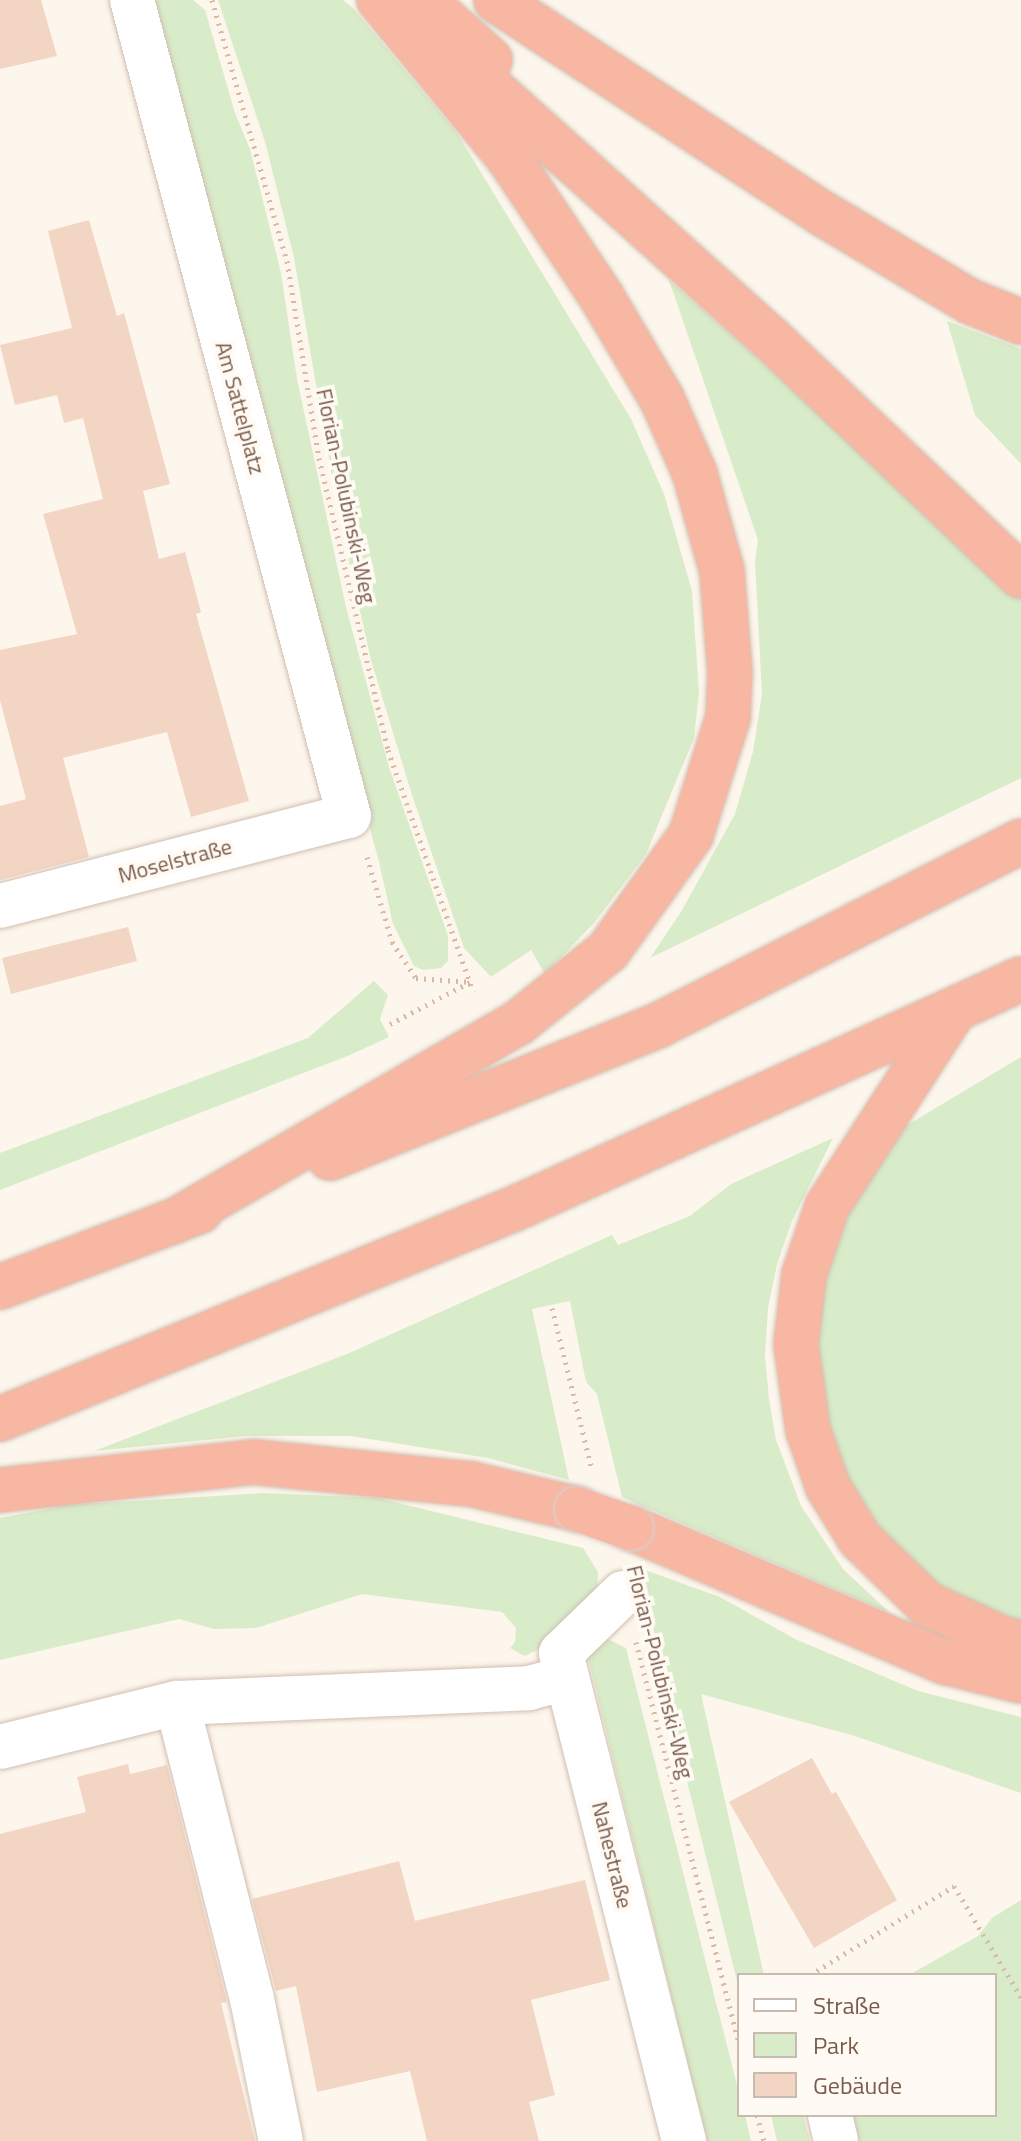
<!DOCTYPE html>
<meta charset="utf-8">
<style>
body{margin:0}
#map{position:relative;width:1021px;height:2141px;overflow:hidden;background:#fdf6ec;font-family:"Titillium Web",sans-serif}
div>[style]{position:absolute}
.green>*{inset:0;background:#d8ecc9}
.building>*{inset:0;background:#f3d5c3}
.path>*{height:5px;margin-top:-2.5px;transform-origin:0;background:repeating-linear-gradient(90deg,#d9b8a5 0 2px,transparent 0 8px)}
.roads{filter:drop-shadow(0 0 2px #d1beb0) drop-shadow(0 0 2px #d1beb0)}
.minor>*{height:44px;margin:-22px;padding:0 22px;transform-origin:22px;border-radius:22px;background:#fff}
.highway>*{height:44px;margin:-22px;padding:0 22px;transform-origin:22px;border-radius:22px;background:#f7b7a3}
.bridges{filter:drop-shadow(0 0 2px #dad1cd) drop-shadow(0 0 2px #dad1cd)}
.highway-bridge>*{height:44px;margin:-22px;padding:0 22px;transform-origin:22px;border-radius:22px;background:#f7b7a3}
span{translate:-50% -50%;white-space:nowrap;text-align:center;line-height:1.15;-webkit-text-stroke:8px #fffaf3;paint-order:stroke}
.street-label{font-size:22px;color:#7a5c4d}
.legend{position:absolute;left:737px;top:1973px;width:260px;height:144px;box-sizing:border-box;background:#fffaf3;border:2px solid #cabbb1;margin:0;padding:10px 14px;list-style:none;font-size:24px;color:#7a5c4d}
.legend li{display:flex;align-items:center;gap:16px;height:40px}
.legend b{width:40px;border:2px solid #cabbb1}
</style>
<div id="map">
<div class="green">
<i style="clip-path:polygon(155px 0,193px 0,205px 10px,235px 113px,250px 149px,281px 273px,297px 379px,346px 607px,389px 767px,448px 936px,448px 961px,441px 968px,423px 970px,414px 966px,393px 924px,379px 862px,149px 18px)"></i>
<i style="clip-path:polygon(218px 0,343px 0,353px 8px,457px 133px,631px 419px,664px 494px,692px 591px,699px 693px,694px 738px,646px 854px,594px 923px,545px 974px,531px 950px,491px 977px,464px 948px,411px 792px,371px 660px,340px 522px,294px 258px,265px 142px)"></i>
<i style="clip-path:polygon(669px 280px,1021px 589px,1021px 778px,650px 958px,681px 912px,735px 814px,753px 752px,762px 694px,755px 562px,758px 540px)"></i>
<i style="clip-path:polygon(947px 321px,1021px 349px,1021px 464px,975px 415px)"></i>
<i style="clip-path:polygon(374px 981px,388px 995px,380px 1019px,389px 1037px,350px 1055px,0 1190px,0 1153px,308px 1038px)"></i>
<i style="clip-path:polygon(1021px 1057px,1021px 1630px,932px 1583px,868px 1515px,852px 1487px,824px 1419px,815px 1336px,829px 1256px,864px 1180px,904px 1127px)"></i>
<i style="clip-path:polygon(833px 1138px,792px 1221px,777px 1264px,768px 1308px,765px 1356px,769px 1399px,776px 1440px,801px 1506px,843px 1569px,890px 1613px,622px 1497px,597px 1394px,586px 1382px,570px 1301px,532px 1309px,569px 1480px,488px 1458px,351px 1436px,246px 1436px,94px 1451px,347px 1354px,612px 1235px,618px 1245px,690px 1216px,731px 1184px)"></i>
<i style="clip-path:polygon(263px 1493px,378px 1498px,583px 1548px,598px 1572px,597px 1597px,575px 1631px,525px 1656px,510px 1648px,515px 1642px,516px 1628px,502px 1612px,362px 1594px,256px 1628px,214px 1629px,179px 1619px,0 1660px,0 1518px,68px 1505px)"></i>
<i style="clip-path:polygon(645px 1570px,720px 1597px,795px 1639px,918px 1691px,1021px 1717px,1021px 1793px,855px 1736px,701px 1694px,764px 1975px,739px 1975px,739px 1989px,660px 1674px)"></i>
<i style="clip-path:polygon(597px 1634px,626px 1648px,739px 2093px,739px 2115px,745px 2115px,751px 2141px,707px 2141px,585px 1645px)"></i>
<i style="clip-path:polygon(1021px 1900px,1021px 2141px,857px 2141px,850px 2115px,995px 2115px,995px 1975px,909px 1975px,978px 1936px,992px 1918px)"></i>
<i style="clip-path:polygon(771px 2115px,803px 2115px,810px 2141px,777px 2141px)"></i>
</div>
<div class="building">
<i style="clip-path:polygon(0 0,41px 0,57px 56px,0 69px)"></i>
<i style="clip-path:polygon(89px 220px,117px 316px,124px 313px,170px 484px,143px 491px,159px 559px,185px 552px,201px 612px,196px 614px,249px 801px,191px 817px,167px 732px,63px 758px,89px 857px,0 880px,0 806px,26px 799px,0 700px,0 650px,77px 634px,43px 514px,103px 499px,83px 418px,64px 423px,57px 395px,15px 405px,0 345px,72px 328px,48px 231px)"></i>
<i style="clip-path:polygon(128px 927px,137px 961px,11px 994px,2px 958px)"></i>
<i style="clip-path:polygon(812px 1758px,832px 1794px,836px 1792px,897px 1900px,814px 1948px,729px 1802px)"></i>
<i style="clip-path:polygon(128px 1764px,130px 1774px,167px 1765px,227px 2002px,221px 2003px,255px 2141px,0 2141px,0 1834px,86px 1812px,77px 1777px)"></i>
<i style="clip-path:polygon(399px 1861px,415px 1921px,585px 1880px,610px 1980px,531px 2000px,555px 2095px,529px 2102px,539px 2141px,427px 2141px,410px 2071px,317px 2092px,296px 1986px,276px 1991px,252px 1899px)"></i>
</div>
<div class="path">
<i style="left:212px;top:0;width:272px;rotate:74deg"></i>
<i style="left:287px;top:261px;width:200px;rotate:80.8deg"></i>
<i style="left:319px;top:458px;width:300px;rotate:76.7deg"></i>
<i style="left:388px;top:750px;width:256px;rotate:70.6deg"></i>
<i style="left:367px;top:857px;width:89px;rotate:73.6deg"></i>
<i style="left:392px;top:942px;width:43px;rotate:56.3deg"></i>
<i style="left:416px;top:978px;width:55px;rotate:4.2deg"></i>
<i style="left:390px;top:1024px;width:90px;rotate:-27.7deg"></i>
<i style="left:552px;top:1308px;width:163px;rotate:76.1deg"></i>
<i style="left:636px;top:1642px;width:414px;rotate:75.6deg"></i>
<i style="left:810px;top:1975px;width:169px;rotate:-31.7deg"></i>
<i style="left:954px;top:1886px;width:130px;rotate:58.9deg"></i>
<i style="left:757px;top:2115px;width:27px;rotate:75deg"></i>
</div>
<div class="roads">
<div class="minor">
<i style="left:0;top:906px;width:360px;rotate:-14.5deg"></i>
<i style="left:349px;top:816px;width:844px;rotate:-104.89deg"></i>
<i style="left:623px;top:1593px;width:86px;rotate:135.9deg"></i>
<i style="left:561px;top:1653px;width:503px;rotate:75.85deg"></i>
<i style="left:177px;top:1703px;width:305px;rotate:75.8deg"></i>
<i style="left:252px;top:1999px;width:145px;rotate:78.5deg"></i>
<i style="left:0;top:1747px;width:182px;rotate:-14deg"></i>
<i style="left:177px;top:1703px;width:352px;rotate:-2.4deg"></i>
<i style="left:529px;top:1688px;width:39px;rotate:-15deg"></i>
<i style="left:830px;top:2115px;width:27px;rotate:77deg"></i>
</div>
<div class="highway">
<i style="left:423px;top:0;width:90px;rotate:41.8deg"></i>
<i style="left:496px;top:0;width:393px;rotate:33.2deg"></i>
<i style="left:825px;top:215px;width:168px;rotate:30.8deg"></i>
<i style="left:969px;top:301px;width:56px;rotate:22deg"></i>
<i style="left:451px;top:52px;width:427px;rotate:41.9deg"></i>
<i style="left:769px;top:337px;width:347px;rotate:43.5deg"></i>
<i style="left:953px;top:1012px;width:232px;rotate:122.9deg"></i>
<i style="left:827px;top:1207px;width:72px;rotate:108.7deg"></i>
<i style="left:804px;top:1275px;width:69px;rotate:96.6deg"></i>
<i style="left:796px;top:1344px;width:87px;rotate:82.1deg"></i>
<i style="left:808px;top:1430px;width:60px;rotate:70.7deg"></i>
<i style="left:828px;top:1487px;width:61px;rotate:58.4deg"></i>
<i style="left:860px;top:1539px;width:93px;rotate:44.1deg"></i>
<i style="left:927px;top:1604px;width:84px;rotate:24.7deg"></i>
<i style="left:1003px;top:1639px;width:18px;rotate:13deg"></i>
<i style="left:330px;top:1158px;width:355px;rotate:-22deg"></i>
<i style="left:659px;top:1025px;width:406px;rotate:-26.9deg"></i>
<i style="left:173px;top:1222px;width:398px;rotate:-30deg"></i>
<i style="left:518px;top:1023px;width:115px;rotate:-38.7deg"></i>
<i style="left:608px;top:951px;width:143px;rotate:-54.4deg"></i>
<i style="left:691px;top:835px;width:123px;rotate:-72.5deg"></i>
<i style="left:728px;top:718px;width:45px;rotate:-87.5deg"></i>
<i style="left:730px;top:673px;width:102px;rotate:-94.5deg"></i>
<i style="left:722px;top:571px;width:101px;rotate:-105.6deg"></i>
<i style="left:695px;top:474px;width:82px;rotate:-113.7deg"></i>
<i style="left:662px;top:399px;width:120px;rotate:-120.6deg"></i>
<i style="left:601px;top:296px;width:166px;rotate:-123.7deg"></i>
<i style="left:509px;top:158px;width:205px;rotate:-129.4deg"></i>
<i style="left:0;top:1287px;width:214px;rotate:-20.8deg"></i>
<i style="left:0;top:1419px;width:557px;rotate:-22.24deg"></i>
<i style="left:516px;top:1208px;width:554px;rotate:-24.39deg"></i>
<i style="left:0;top:1490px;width:256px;rotate:-6.3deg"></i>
<i style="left:254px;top:1462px;width:218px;rotate:5.8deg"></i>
<i style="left:471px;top:1484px;width:109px;rotate:13.3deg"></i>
<i style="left:631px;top:1528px;width:341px;rotate:23.1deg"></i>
<i style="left:945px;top:1662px;width:78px;rotate:14deg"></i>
</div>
</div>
<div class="bridges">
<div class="highway-bridge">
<i style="left:577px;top:1509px;width:57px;rotate:19.4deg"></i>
</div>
</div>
<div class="street-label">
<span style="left:240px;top:408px;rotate:75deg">Am Sattelplatz</span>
<span style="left:346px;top:496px;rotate:78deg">Florian-Polubinski-Weg</span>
<span style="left:175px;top:861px;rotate:-15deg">Moselstraße</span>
<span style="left:660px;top:1672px;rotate:76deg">Florian-Polubinski-Weg</span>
<span style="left:612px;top:1855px;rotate:76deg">Nahestraße</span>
</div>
<ul class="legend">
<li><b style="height:10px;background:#fff"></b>Straße</li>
<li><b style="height:22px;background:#d8ecc9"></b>Park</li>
<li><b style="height:22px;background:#f3d5c3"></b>Gebäude</li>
</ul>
</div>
